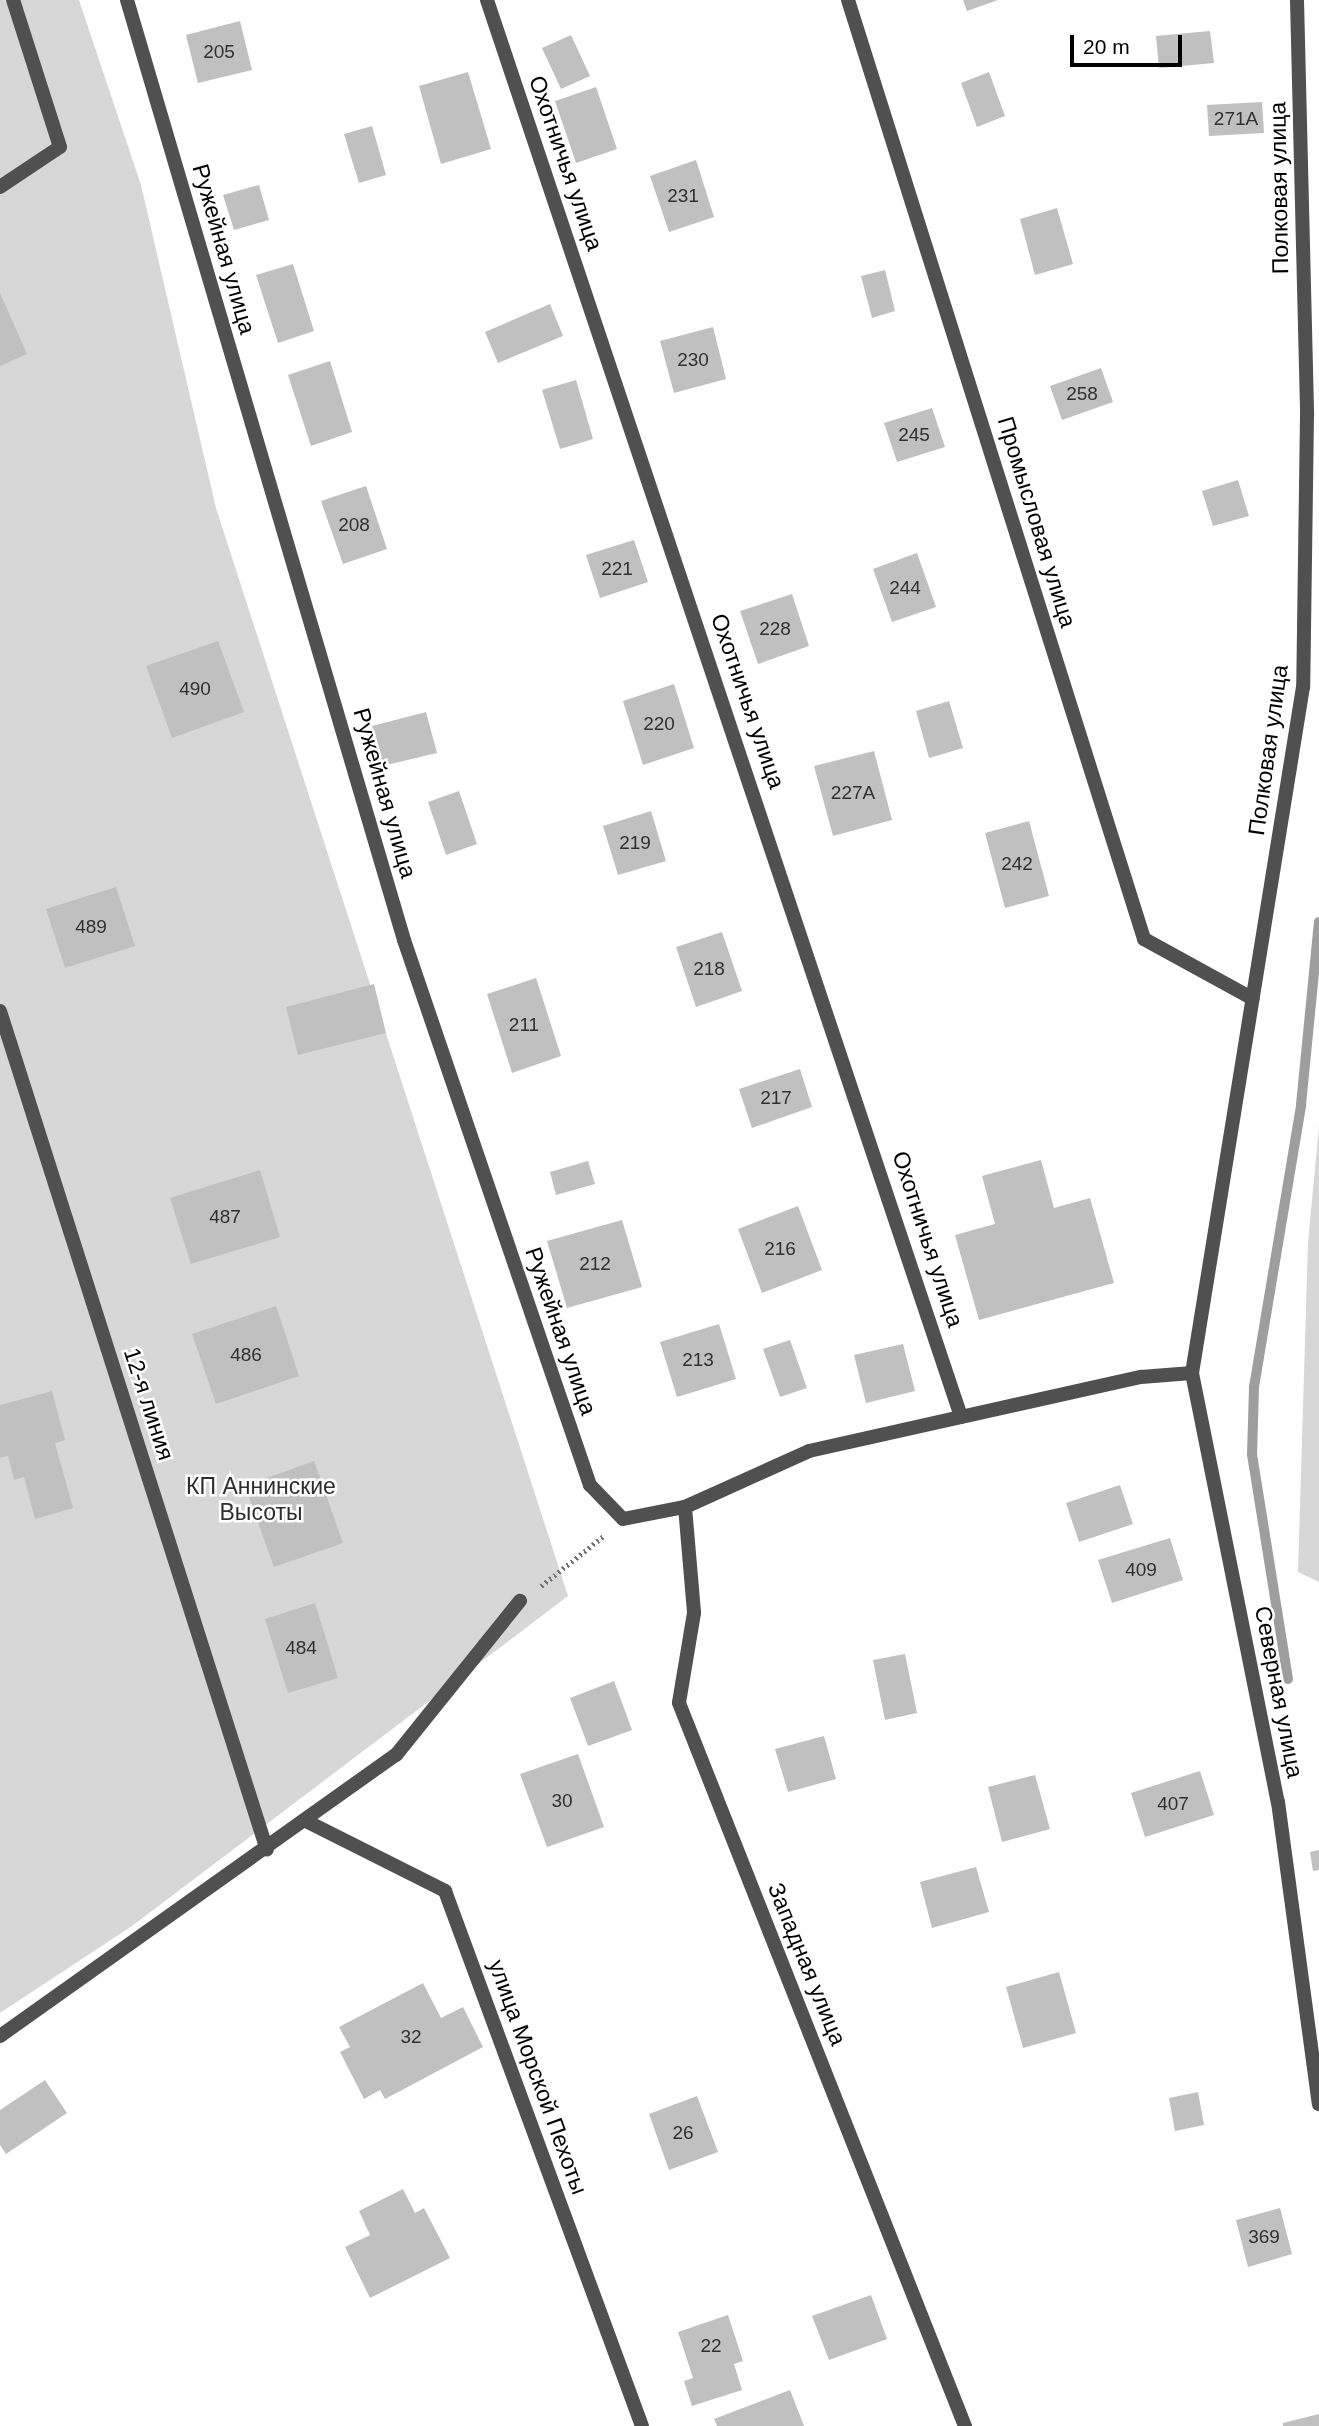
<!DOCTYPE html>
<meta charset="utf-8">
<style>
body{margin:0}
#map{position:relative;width:1319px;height:2426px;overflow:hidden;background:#fff;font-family:Arial,sans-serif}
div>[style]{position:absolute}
.green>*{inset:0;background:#d7d7d7}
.stream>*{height:10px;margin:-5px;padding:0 5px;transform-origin:5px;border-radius:5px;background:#9e9e9e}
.building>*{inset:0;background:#c0c0c0}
.path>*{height:4.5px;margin-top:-2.25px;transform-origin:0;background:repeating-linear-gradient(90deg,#727272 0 2px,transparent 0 5.5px)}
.minor>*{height:14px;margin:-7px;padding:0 7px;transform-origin:7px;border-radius:7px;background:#505050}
span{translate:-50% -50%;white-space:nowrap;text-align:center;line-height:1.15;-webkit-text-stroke:5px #fff;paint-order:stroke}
.number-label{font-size:19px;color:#303030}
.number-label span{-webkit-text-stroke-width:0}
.street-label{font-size:23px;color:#000}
.park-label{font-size:23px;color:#2e2e2e}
.scale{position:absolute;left:1070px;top:35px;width:112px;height:32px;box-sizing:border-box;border:4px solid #000;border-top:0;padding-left:9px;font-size:21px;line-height:24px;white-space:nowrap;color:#000;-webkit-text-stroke:5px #fff;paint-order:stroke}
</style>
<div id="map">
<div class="green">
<i style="clip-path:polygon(0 0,79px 0,141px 185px,216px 508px,568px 1596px,132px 1926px,0 2013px)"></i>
<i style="clip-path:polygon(1319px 1126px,1319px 1582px,1298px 1572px,1308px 1242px)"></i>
</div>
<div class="stream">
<i style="left:1288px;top:1679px;width:227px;rotate:-99.1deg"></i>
<i style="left:1252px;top:1455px;width:68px;rotate:-88.3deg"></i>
<i style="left:1254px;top:1387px;width:286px;rotate:-80.5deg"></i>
<i style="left:1301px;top:1105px;width:184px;rotate:-84.4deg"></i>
</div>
<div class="building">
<i style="clip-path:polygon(963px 0,998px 0,967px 11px)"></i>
<i style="clip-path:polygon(240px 21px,252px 70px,198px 83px,186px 35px)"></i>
<i style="clip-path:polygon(1210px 31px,1214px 63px,1159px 68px,1156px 36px)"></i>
<i style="clip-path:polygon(571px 35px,590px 76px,561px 89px,542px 48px)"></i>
<i style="clip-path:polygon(468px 72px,491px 149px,441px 164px,419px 86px)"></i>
<i style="clip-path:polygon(989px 72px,1005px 116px,977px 127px,961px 83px)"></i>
<i style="clip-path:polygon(596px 87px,617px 149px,576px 163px,555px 101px)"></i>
<i style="clip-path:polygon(1262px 102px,1264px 133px,1209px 136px,1207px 105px)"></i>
<i style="clip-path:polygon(372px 126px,386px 175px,359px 183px,344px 134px)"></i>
<i style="clip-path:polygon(696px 160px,714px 217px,669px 232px,650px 176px)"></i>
<i style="clip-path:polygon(259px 185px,269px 220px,234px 230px,223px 195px)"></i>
<i style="clip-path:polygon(1057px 208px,1073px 264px,1035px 275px,1020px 219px)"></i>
<i style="clip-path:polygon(293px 264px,314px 331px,278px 343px,256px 275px)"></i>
<i style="clip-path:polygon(885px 270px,895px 311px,872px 318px,861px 276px)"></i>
<i style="clip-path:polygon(0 293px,27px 354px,0 366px)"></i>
<i style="clip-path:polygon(550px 304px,563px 336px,498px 363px,485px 332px)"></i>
<i style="clip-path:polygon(713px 327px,726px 379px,674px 393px,660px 341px)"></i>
<i style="clip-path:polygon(330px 361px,352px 432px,311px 446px,288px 375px)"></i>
<i style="clip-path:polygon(1101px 368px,1113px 402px,1062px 420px,1050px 386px)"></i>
<i style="clip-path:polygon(576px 380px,593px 439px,560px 449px,542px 390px)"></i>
<i style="clip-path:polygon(932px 408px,945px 447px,897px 462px,884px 423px)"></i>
<i style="clip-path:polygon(1238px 480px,1249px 516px,1213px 526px,1202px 491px)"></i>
<i style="clip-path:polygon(366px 486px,387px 549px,343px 564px,321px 501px)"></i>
<i style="clip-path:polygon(634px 540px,648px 582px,600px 598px,586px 555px)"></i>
<i style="clip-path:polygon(917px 553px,936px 607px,892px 622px,873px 569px)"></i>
<i style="clip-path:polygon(792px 594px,809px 646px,758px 664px,740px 611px)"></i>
<i style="clip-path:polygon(218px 641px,244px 712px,172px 738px,146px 666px)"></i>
<i style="clip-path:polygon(674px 684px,694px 748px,643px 765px,623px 701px)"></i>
<i style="clip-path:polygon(949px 701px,963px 748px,929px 758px,916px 711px)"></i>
<i style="clip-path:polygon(426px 712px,437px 753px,382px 766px,372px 726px)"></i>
<i style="clip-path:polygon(874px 751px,892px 820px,833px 836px,814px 766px)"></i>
<i style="clip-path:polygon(459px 791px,477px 844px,446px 855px,428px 802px)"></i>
<i style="clip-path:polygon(651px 811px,666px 861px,618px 875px,603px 826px)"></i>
<i style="clip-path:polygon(1029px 821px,1049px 896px,1005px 908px,985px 833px)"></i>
<i style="clip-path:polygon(116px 887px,135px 946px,65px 968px,46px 909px)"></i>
<i style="clip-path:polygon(722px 932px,742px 991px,696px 1007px,676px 947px)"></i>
<i style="clip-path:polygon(536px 978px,561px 1056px,512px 1073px,487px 994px)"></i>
<i style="clip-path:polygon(374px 984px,386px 1033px,298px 1055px,286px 1007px)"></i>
<i style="clip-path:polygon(800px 1069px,812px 1107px,752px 1128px,739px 1089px)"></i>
<i style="clip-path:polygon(1041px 1160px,1054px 1208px,1090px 1198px,1114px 1283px,979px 1320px,955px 1235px,995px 1224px,982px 1176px)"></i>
<i style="clip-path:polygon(588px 1161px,595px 1184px,556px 1195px,550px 1172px)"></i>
<i style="clip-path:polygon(260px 1170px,280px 1237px,191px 1264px,170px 1198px)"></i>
<i style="clip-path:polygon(798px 1206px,822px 1270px,762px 1293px,738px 1229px)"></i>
<i style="clip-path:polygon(622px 1220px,642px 1287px,567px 1308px,547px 1241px)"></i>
<i style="clip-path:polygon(276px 1306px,299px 1376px,216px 1404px,192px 1334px)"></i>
<i style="clip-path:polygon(719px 1324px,736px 1379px,677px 1397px,660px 1342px)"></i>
<i style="clip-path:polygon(790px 1340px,807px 1388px,780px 1397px,763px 1349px)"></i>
<i style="clip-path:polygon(903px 1344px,915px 1391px,866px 1403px,854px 1355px)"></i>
<i style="clip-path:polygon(52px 1391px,65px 1440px,55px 1443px,73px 1508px,35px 1519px,24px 1477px,14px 1480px,8px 1456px,0 1458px,0 1405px)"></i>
<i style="clip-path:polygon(314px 1461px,343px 1543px,274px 1567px,245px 1486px)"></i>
<i style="clip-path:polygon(1120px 1485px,1133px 1524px,1079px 1542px,1066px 1503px)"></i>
<i style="clip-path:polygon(1170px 1538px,1183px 1580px,1112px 1603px,1098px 1560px)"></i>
<i style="clip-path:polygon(315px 1603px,338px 1678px,288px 1693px,265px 1619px)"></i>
<i style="clip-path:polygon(905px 1654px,917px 1713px,885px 1720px,873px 1660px)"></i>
<i style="clip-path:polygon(614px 1681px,632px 1730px,588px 1746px,570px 1698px)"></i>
<i style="clip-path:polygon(824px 1736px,836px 1779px,788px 1792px,775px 1749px)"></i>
<i style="clip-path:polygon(578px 1754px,604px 1827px,547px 1847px,520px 1774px)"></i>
<i style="clip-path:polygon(1200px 1771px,1214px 1815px,1145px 1837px,1131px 1793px)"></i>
<i style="clip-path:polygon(1035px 1775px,1050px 1829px,1002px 1842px,988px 1787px)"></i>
<i style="clip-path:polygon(1319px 1850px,1319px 1870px,1313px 1871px,1310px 1852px)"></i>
<i style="clip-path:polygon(976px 1867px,989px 1912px,932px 1928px,920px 1882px)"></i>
<i style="clip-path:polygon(1059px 1972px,1076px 2033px,1023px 2048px,1006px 1987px)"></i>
<i style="clip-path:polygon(423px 1983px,441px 2018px,463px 2007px,483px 2047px,385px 2099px,380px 2090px,364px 2099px,340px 2052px,350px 2047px,339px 2027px)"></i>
<i style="clip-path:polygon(45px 2080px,67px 2113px,6px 2154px,0 2145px,0 2110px)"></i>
<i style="clip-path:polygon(1198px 2092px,1204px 2125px,1175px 2131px,1169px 2098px)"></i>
<i style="clip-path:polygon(697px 2096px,718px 2152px,669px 2170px,649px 2114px)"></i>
<i style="clip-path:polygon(403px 2189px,415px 2213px,424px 2208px,450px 2258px,370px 2298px,345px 2247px,370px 2235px,359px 2211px)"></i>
<i style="clip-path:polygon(1280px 2208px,1292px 2254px,1248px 2267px,1236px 2220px)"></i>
<i style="clip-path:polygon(871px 2295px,887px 2339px,829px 2360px,812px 2316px)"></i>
<i style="clip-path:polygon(728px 2315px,743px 2361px,734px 2364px,742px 2390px,692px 2406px,684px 2381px,693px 2378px,678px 2332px)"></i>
<i style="clip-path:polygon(790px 2390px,804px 2426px,717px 2426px,714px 2419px)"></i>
<i style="clip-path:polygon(1319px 2414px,1319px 2426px,1283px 2426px,1283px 2423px)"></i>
</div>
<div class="path">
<i style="left:541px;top:1586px;width:82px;rotate:-38.6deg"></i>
</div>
<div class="minor">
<i style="left:127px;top:0;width:980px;rotate:73.58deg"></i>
<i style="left:404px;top:940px;width:576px;rotate:71.16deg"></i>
<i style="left:590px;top:1485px;width:47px;rotate:45.9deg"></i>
<i style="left:623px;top:1519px;width:63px;rotate:-11deg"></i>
<i style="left:685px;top:1507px;width:136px;rotate:-24.3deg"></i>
<i style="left:809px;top:1451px;width:340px;rotate:-12.6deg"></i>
<i style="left:1141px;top:1377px;width:51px;rotate:-4.5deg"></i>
<i style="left:487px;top:0;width:1494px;rotate:71.5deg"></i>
<i style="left:848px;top:0;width:985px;rotate:72.5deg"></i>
<i style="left:1144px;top:939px;width:124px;rotate:28.8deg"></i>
<i style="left:1297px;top:0;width:415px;rotate:88.6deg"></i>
<i style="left:1307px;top:415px;width:272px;rotate:90.8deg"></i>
<i style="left:1303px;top:687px;width:695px;rotate:99.19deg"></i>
<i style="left:1192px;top:1373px;width:438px;rotate:78.7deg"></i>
<i style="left:1278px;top:1802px;width:305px;rotate:82.3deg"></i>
<i style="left:0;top:187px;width:72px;rotate:-33.7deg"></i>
<i style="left:60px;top:147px;width:154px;rotate:-107.7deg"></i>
<i style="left:0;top:1011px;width:880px;rotate:72.35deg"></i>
<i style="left:685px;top:1507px;width:106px;rotate:85.1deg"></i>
<i style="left:694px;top:1613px;width:91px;rotate:99.5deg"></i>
<i style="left:679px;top:1703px;width:778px;rotate:68.42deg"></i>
<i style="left:306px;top:1821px;width:156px;rotate:26.7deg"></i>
<i style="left:445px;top:1891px;width:570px;rotate:69.79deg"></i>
<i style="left:0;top:2036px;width:486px;rotate:-35.4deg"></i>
<i style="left:396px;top:1755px;width:198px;rotate:-51.2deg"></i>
</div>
<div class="number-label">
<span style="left:219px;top:52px">205</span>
<span style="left:1236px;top:119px">271А</span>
<span style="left:683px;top:196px">231</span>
<span style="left:693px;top:360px">230</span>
<span style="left:1082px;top:394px">258</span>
<span style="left:914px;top:435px">245</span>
<span style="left:354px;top:525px">208</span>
<span style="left:617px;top:569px">221</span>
<span style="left:905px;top:588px">244</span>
<span style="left:775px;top:629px">228</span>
<span style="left:195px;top:689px">490</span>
<span style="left:659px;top:724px">220</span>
<span style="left:853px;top:793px">227А</span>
<span style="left:635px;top:843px">219</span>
<span style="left:1017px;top:864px">242</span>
<span style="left:91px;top:927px">489</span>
<span style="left:709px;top:969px">218</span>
<span style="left:524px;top:1025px">211</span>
<span style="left:776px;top:1098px">217</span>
<span style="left:225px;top:1217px">487</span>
<span style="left:780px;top:1249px">216</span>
<span style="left:595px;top:1264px">212</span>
<span style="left:246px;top:1355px">486</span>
<span style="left:698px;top:1360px">213</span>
<span style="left:1141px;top:1570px">409</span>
<span style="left:301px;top:1648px">484</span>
<span style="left:562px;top:1801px">30</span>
<span style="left:1173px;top:1804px">407</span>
<span style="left:411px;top:2037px">32</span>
<span style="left:683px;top:2133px">26</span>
<span style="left:1264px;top:2237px">369</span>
<span style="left:711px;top:2346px">22</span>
</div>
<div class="street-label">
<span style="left:566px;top:163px;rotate:71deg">Охотничья улица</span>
<span style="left:1279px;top:188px;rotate:-91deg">Полковая улица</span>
<span style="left:224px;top:249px;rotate:74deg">Ружейная улица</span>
<span style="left:1037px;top:522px;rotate:73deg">Промысловая улица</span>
<span style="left:748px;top:701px;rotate:71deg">Охотничья улица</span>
<span style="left:1268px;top:750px;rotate:-82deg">Полковая улица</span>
<span style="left:385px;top:793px;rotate:74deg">Ружейная улица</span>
<span style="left:928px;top:1239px;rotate:72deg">Охотничья улица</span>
<span style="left:561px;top:1331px;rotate:71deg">Ружейная улица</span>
<span style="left:149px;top:1404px;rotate:72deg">12-я линия</span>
<span style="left:1279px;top:1692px;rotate:79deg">Северная улица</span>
<span style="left:807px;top:1964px;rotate:68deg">Западная улица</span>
<span style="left:538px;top:2077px;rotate:70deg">улица Морской Пехоты</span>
</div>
<div class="park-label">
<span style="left:261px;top:1499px">КП Аннинские<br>Высоты</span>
</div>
<div class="scale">20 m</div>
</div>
